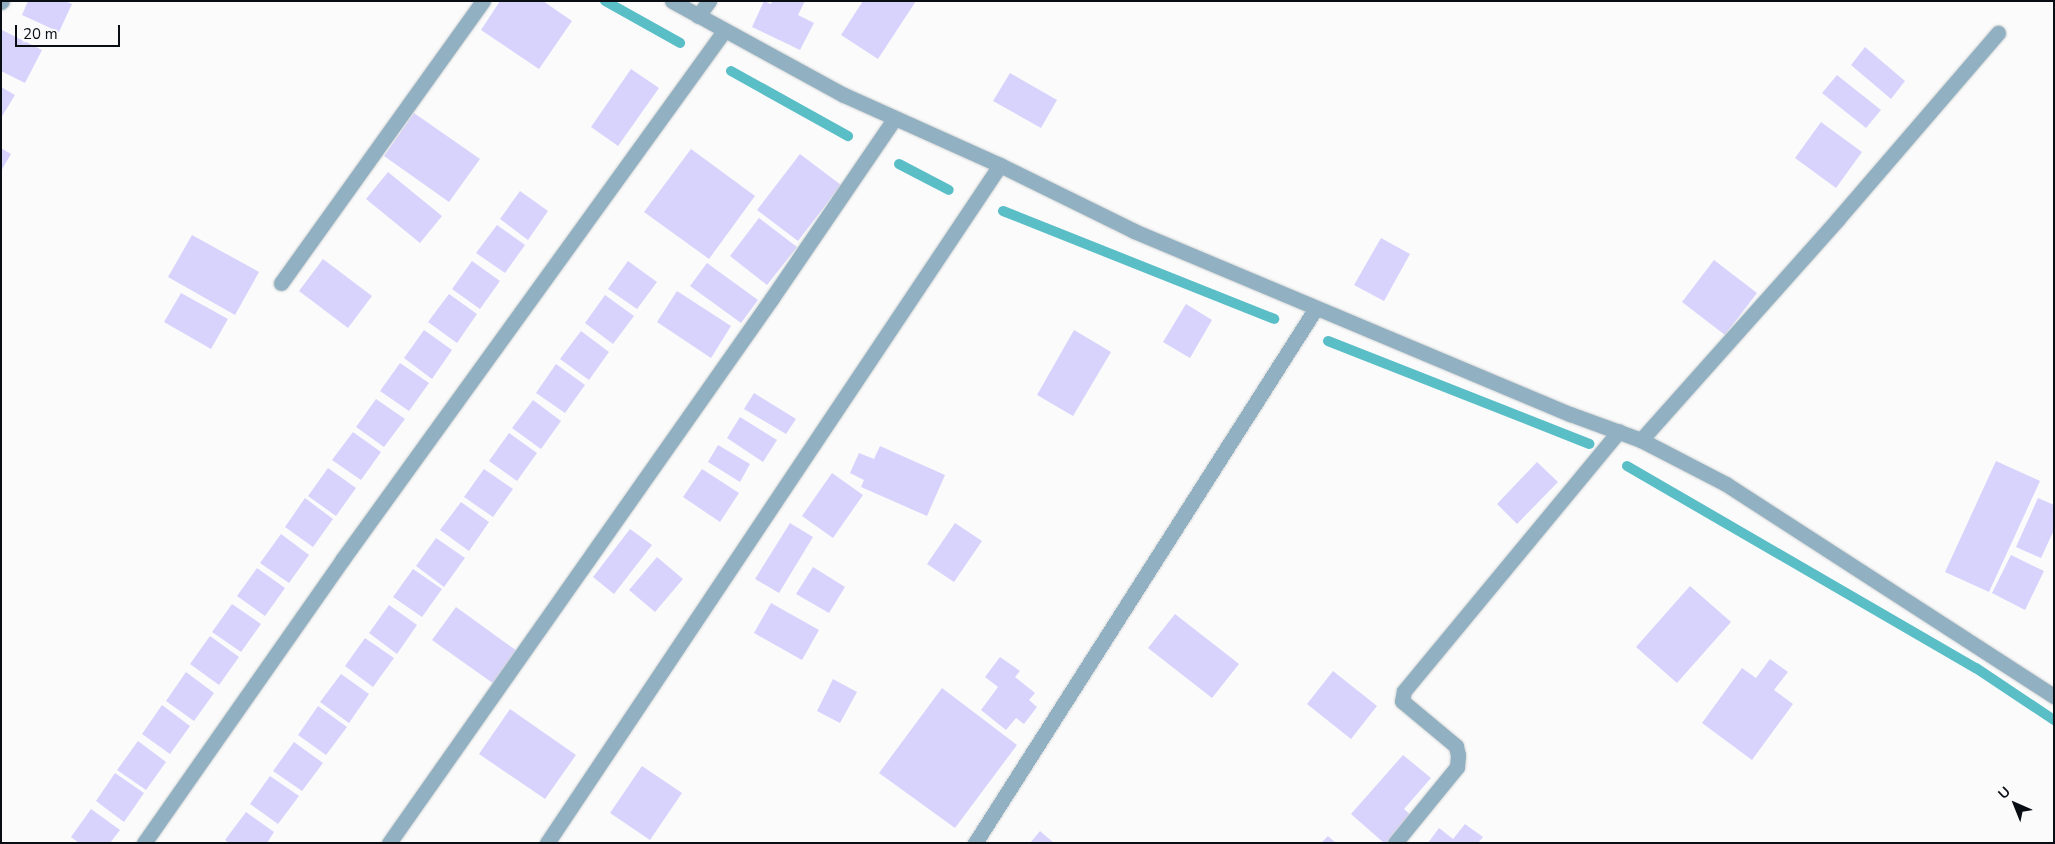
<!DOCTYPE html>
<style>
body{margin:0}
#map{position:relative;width:2055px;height:844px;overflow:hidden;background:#fbfbfb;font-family:"Nunito Sans",sans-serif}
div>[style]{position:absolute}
.stream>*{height:10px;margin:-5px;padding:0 5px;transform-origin:5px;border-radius:5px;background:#5abec7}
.building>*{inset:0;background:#d8d3fc}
.roads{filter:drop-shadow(0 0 1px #d4d5d6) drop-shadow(0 0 1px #d4d5d6)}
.street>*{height:15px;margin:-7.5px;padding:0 7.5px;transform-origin:7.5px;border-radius:7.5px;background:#91b0c1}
span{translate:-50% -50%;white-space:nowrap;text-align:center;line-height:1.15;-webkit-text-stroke:4.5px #fbfbfb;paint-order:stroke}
.frame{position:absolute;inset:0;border:2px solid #090e15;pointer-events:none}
.north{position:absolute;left:1990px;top:779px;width:50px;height:50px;-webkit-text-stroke:4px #fbfbfb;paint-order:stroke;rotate:316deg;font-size:14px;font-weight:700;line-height:20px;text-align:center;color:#090e15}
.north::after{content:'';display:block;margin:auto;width:18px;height:22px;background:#090e15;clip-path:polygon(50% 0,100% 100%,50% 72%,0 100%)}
.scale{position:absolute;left:15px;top:25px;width:105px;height:22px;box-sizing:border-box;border:2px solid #090e15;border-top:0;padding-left:6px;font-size:15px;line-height:18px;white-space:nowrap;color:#090e15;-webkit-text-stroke:4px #fbfbfb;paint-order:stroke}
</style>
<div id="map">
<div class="stream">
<i style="left:605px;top:1px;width:86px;rotate:29.2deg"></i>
<i style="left:731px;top:71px;width:134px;rotate:29.1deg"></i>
<i style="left:899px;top:164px;width:56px;rotate:27.5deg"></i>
<i style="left:1003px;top:211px;width:292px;rotate:21.7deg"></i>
<i style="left:1328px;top:341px;width:281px;rotate:21.5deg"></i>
<i style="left:1627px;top:466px;width:403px;rotate:30.1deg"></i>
<i style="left:1976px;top:668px;width:94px;rotate:33.7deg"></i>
</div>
<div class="building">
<i style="clip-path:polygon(28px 1px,65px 1px,72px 4px,59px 32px,22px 15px)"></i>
<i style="clip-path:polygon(500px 1px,543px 1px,572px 21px,539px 69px,481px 30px)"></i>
<i style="clip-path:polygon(764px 1px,771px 4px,772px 1px,805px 1px,798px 15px,814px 23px,800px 50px,752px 27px)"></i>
<i style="clip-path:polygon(863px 1px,916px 1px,878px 59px,841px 35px)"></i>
<i style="clip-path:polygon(2px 30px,42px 50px,25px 83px,1px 71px)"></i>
<i style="clip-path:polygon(1865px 47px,1905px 81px,1891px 99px,1851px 65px)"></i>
<i style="clip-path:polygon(631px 69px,659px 88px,618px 146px,591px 127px)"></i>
<i style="clip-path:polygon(1010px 73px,1057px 100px,1041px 128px,993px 101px)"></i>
<i style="clip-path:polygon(1837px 75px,1881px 110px,1866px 128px,1822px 93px)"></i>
<i style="clip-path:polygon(1px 87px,15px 95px,1px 118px)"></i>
<i style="clip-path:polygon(414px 113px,480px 159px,449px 202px,384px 156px)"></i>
<i style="clip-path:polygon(1821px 122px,1862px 152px,1836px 188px,1795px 158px)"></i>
<i style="clip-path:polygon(1px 148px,11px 154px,1px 171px)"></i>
<i style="clip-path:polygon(691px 149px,755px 196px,709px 259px,644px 212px)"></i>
<i style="clip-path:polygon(800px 154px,841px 185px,798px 241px,757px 210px)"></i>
<i style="clip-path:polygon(388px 172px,442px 216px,420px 243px,366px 199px)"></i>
<i style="clip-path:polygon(520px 191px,548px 211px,528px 240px,500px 219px)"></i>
<i style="clip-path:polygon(759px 218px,797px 247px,767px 285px,730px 256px)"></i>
<i style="clip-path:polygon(497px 225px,525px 245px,505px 273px,476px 253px)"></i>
<i style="clip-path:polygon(192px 235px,259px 272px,235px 315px,168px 277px)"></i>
<i style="clip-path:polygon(1381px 238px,1410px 254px,1384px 301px,1354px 285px)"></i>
<i style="clip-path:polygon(323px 259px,372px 296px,348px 328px,299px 291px)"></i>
<i style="clip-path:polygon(1714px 260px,1757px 293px,1725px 335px,1682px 302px)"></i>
<i style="clip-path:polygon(472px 261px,500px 281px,480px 309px,452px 289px)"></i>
<i style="clip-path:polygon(628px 261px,657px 282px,637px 309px,608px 289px)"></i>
<i style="clip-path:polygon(707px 263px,758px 300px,741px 323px,690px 286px)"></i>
<i style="clip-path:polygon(677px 291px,731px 326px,711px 358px,657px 322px)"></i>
<i style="clip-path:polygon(181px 293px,228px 319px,211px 349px,164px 322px)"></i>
<i style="clip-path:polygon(449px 294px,477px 314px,457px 343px,428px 322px)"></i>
<i style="clip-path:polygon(605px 295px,634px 316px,613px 344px,585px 323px)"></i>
<i style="clip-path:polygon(1186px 304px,1212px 320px,1190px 358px,1163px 342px)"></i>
<i style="clip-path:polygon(424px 330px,452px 350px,432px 379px,404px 358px)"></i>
<i style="clip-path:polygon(1074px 330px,1111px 352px,1073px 416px,1037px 395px)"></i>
<i style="clip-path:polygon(581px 331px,609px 352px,589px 380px,560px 359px)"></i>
<i style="clip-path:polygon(400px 363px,429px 383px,409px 411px,380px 391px)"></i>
<i style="clip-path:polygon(556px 364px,585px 385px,565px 413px,536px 393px)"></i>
<i style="clip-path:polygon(754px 393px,796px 419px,786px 434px,744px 409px)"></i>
<i style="clip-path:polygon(376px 399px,405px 419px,384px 447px,356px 427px)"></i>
<i style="clip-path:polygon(533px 400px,561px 421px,541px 449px,512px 428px)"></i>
<i style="clip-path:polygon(740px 417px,777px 440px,763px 462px,727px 438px)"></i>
<i style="clip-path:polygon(353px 432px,381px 452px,361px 480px,332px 460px)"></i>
<i style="clip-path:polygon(509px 433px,537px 453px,517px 481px,489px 461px)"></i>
<i style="clip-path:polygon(718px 445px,750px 464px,740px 482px,708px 462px)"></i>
<i style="clip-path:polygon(880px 446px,945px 475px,927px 516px,861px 487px,864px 480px,850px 473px,859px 453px,874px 459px)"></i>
<i style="clip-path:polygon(1996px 461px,2040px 481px,1989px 592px,1945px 572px)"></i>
<i style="clip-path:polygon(1537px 462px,1558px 482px,1517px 524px,1497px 504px)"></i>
<i style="clip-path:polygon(328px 468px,356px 488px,336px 516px,308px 496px)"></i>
<i style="clip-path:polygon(484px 469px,513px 489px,493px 517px,464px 497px)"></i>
<i style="clip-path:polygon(702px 469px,739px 493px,720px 522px,683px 497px)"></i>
<i style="clip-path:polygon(832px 473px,863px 495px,833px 538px,802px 516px)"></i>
<i style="clip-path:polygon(305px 498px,333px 519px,313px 547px,285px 527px)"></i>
<i style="clip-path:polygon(2038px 498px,2054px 505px,2054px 530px,2041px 558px,2016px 547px)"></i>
<i style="clip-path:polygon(461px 502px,489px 522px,469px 551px,440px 530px)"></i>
<i style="clip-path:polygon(790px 523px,813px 537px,779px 593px,755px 579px)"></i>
<i style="clip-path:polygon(955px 523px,982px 541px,954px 582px,927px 564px)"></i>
<i style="clip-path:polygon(630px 529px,652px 545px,614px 594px,593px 577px)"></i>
<i style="clip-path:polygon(281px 534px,309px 555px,289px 583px,260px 563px)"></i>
<i style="clip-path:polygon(436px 538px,465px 558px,444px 587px,416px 566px)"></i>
<i style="clip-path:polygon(2011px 555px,2044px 571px,2025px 610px,1992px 593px)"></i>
<i style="clip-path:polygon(657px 557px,683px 579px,655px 612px,629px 590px)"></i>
<i style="clip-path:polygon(813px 567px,845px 587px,829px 613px,796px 594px)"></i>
<i style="clip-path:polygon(257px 568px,285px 588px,265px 616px,237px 596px)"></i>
<i style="clip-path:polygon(413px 569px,442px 589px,422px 617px,393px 597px)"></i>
<i style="clip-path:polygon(1690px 586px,1731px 622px,1677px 683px,1636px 647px)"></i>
<i style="clip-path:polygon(771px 603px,819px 630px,802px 660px,754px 633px)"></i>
<i style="clip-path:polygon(232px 604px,261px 624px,241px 652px,212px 632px)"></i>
<i style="clip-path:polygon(389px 605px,417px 625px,397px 654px,369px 633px)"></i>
<i style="clip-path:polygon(456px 607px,517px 651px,494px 684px,432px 640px)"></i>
<i style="clip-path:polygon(1175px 614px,1239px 664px,1212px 698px,1148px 648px)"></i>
<i style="clip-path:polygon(210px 636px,239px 657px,219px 685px,190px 664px)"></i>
<i style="clip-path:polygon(365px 638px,394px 658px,373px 687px,345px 666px)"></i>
<i style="clip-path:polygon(1000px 657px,1020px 671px,1015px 677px,1035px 693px,1029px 700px,1037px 707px,1024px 724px,1016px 718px,1006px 730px,981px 710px,998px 687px,985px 677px)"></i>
<i style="clip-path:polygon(1770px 659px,1788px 672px,1774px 690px,1793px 704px,1752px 760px,1702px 723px,1742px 668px,1756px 678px)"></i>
<i style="clip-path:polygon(1333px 671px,1377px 706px,1351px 739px,1307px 704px)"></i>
<i style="clip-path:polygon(186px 672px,214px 693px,194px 721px,166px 701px)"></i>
<i style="clip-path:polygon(341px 674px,369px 694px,349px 723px,320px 702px)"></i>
<i style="clip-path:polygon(833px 679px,857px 692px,840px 723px,817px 711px)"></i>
<i style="clip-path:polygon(942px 688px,1017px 745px,955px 828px,879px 773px)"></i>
<i style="clip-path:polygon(162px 705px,190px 726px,170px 754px,142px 734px)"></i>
<i style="clip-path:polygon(318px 706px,347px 727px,326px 755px,298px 735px)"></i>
<i style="clip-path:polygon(510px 709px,576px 755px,545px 799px,479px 754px)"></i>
<i style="clip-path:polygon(138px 741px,166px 762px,146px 790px,117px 770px)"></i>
<i style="clip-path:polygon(294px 742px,323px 763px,302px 791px,273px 771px)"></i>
<i style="clip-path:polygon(1403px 755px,1431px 778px,1404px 809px,1412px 816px,1388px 843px,1384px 843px,1351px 814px)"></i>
<i style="clip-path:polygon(642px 766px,682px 793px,650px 840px,610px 813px)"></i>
<i style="clip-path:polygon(115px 773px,144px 793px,124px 822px,96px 801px)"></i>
<i style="clip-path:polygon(270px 776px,299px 796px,278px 824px,250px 804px)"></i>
<i style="clip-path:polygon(91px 809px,120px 830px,110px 843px,79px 843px,71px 837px)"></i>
<i style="clip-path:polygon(246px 812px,274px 832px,267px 843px,229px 843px,225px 840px)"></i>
<i style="clip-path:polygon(1465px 824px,1483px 837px,1478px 843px,1428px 843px,1439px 828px,1453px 839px)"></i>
<i style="clip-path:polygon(1040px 831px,1054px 843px,1030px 843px)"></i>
<i style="clip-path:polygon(1328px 836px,1336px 843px,1321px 843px)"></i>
</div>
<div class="roads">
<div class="street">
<i style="left:672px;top:1px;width:196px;rotate:28.7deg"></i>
<i style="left:844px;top:95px;width:171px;rotate:24.2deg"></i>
<i style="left:1000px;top:165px;width:149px;rotate:26.2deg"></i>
<i style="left:1134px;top:231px;width:473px;rotate:22.8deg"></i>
<i style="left:1570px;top:414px;width:76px;rotate:20.1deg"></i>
<i style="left:1641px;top:440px;width:96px;rotate:27.4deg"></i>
<i style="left:1726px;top:484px;width:391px;rotate:32.9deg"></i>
<i style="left:1px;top:2px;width:1px;rotate:-45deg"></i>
<i style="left:698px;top:16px;width:19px;rotate:-54deg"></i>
<i style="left:281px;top:283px;width:347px;rotate:-54.4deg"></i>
<i style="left:1641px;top:440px;width:295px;rotate:-48.3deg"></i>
<i style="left:1837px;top:220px;width:247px;rotate:-49.3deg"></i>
<i style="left:144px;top:843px;width:345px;rotate:-55deg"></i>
<i style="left:342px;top:560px;width:653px;rotate:-54.17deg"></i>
<i style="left:389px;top:843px;width:666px;rotate:-54.9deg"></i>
<i style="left:772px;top:298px;width:217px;rotate:-55.7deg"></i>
<i style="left:547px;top:843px;width:815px;rotate:-56.25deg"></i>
<i style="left:975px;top:843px;width:634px;rotate:-57.49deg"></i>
<i style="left:1395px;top:843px;width:98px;rotate:-50.8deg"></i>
<i style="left:1457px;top:767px;width:12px;rotate:-85deg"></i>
<i style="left:1458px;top:755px;width:9px;rotate:-103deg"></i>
<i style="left:1456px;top:746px;width:70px;rotate:-140.2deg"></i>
<i style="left:1402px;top:701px;width:10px;rotate:-79deg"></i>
<i style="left:1404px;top:691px;width:337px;rotate:-50.4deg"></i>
</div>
</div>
<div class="frame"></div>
<div class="north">U</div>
<div class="scale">20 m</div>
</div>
